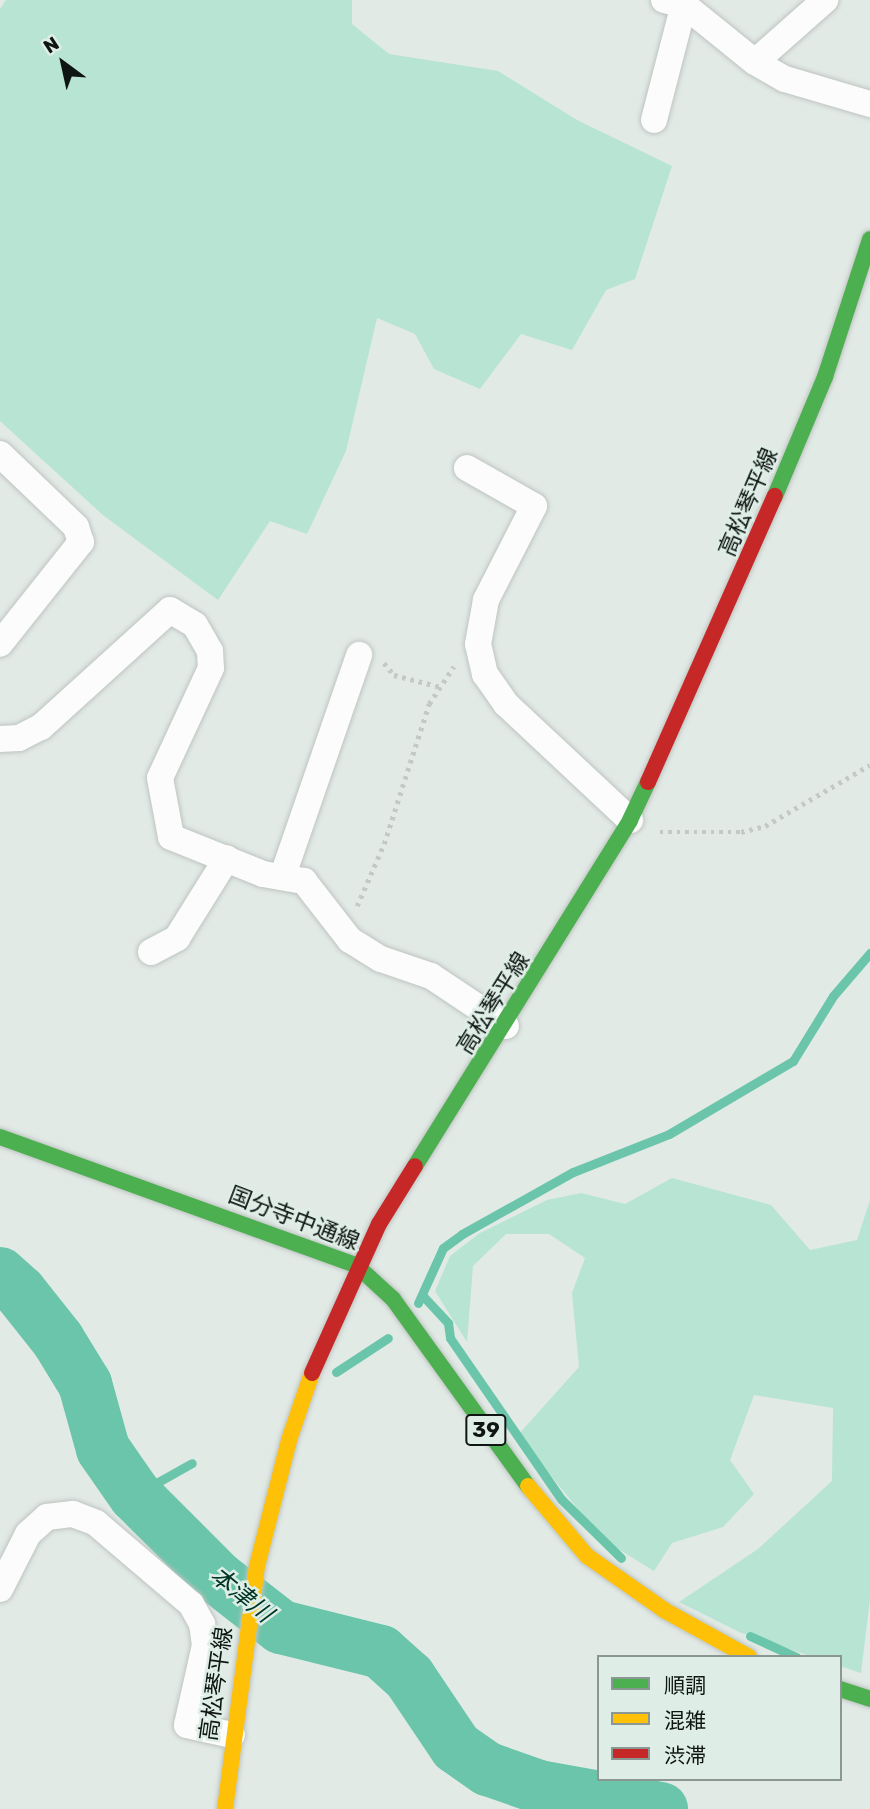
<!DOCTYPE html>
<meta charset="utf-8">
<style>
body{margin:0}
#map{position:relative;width:870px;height:1809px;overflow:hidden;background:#e2eae6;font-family:Rubik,"Noto Sans JP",sans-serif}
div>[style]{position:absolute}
.green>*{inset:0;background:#b7e4d3}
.stream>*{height:9px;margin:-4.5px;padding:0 4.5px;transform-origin:4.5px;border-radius:4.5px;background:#6bc5aa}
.river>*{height:54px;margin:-27px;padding:0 27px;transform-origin:27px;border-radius:27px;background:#6bc5aa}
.path>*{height:4.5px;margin-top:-2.25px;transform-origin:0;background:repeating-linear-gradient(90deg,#c5c9c6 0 3.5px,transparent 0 8.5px)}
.roads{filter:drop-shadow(0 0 2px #bec4c1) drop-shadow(0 0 2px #bec4c1)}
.street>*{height:26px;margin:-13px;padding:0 13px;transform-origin:13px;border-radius:13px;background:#fbfcfb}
.fast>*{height:16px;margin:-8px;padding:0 8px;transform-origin:8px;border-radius:8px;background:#4caf50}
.slow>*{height:16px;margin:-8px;padding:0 8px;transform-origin:8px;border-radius:8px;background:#ffc107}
.jam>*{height:16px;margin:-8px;padding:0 8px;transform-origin:8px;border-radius:8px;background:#c62828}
span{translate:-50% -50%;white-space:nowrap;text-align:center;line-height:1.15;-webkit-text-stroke:5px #deeee7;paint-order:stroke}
.shield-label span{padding:2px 5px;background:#deeee7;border:2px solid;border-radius:5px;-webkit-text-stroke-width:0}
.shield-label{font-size:21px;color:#0f1512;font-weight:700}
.street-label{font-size:23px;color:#0f1512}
.water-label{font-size:24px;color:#003526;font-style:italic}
.legend{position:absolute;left:597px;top:1655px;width:245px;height:126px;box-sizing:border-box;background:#deeee7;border:2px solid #8b9792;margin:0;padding:9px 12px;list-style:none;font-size:21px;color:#0f1512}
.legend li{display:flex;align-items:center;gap:14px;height:35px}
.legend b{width:35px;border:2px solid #8b9792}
.north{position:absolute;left:28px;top:28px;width:70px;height:70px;-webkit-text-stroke:5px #deeee7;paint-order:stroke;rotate:327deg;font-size:19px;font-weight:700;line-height:28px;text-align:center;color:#0f1512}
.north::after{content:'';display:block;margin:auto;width:24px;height:32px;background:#0f1512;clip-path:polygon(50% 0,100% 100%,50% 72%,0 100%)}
</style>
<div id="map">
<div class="green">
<i style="clip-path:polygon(6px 0,352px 0,352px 24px,389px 54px,498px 71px,577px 120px,672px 166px,635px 279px,606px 290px,572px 350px,521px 334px,480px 389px,434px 369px,415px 334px,377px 318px,346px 451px,307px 534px,270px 521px,218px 600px,104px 516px,0 421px,0 9px)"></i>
<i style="clip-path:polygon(672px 1178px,771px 1205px,810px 1250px,857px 1240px,870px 1200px,870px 1599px,861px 1673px,840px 1666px,840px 1657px,813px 1657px,739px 1632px,679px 1602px,758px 1549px,832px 1481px,833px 1408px,754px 1395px,730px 1460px,754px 1494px,723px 1527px,672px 1543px,654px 1571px,602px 1539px,518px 1435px,579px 1367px,572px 1293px,585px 1258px,549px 1234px,506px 1234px,473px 1266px,467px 1342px,435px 1291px,450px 1256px,480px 1233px,547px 1200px,581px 1193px,625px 1204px)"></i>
</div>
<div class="stream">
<i style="left:423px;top:1296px;width:37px;rotate:47deg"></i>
<i style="left:448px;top:1323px;width:15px;rotate:82deg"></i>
<i style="left:450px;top:1338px;width:196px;rotate:55.4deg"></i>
<i style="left:561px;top:1499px;width:84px;rotate:44.5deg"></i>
<i style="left:418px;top:1303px;width:60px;rotate:-65.6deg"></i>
<i style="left:443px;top:1248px;width:24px;rotate:-36deg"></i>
<i style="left:462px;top:1234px;width:127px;rotate:-29.2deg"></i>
<i style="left:573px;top:1172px;width:103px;rotate:-21.6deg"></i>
<i style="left:669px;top:1134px;width:144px;rotate:-30.5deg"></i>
<i style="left:793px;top:1061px;width:76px;rotate:-58.4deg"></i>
<i style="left:833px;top:996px;width:57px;rotate:-49.3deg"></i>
<i style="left:336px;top:1372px;width:62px;rotate:-33.2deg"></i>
<i style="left:135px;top:1495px;width:65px;rotate:-29.3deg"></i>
<i style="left:750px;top:1636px;width:51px;rotate:24.5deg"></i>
</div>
<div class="river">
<i style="left:0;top:1274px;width:27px;rotate:42deg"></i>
<i style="left:20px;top:1292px;width:61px;rotate:51.6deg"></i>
<i style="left:58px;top:1340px;width:52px;rotate:58.5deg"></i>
<i style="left:85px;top:1384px;width:67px;rotate:74.5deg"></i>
<i style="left:103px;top:1449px;width:56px;rotate:55.2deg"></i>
<i style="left:135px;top:1495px;width:117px;rotate:45deg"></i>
<i style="left:218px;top:1578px;width:80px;rotate:37.9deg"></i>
<i style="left:281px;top:1627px;width:103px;rotate:14deg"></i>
<i style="left:381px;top:1652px;width:38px;rotate:42deg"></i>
<i style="left:409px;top:1677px;width:84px;rotate:56.1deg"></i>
<i style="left:456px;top:1747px;width:39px;rotate:35deg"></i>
<i style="left:488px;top:1769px;width:54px;rotate:19.4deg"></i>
<i style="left:539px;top:1787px;width:124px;rotate:10.2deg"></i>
</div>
<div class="path">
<i style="left:384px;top:663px;width:16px;rotate:50deg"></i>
<i style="left:394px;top:675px;width:49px;rotate:14.3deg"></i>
<i style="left:660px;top:832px;width:81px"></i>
<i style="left:741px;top:832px;width:25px;rotate:-14deg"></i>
<i style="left:765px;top:826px;width:121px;rotate:-30.2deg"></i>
<i style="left:357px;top:906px;width:68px;rotate:-66.5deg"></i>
<i style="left:384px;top:844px;width:147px;rotate:-72.2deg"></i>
<i style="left:429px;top:704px;width:45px;rotate:-56.7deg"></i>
</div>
<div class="roads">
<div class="street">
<i style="left:664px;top:0;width:19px;rotate:12deg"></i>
<i style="left:683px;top:4px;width:92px;rotate:38.9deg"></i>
<i style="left:755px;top:62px;width:34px;rotate:30deg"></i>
<i style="left:785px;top:79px;width:89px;rotate:16.4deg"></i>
<i style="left:755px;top:62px;width:94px;rotate:-41.5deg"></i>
<i style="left:654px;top:120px;width:124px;rotate:-75.5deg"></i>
<i style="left:0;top:454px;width:105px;rotate:43.8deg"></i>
<i style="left:76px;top:527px;width:16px;rotate:72deg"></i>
<i style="left:81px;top:542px;width:130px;rotate:128.5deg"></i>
<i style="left:467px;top:468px;width:77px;rotate:29.6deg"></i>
<i style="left:534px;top:506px;width:106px;rotate:117.1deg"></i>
<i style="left:486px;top:600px;width:45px;rotate:100.3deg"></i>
<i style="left:478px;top:644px;width:31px;rotate:77deg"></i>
<i style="left:485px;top:674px;width:37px;rotate:55deg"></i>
<i style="left:506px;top:704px;width:170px;rotate:43.1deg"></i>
<i style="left:0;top:739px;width:19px;rotate:-3deg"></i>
<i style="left:19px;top:738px;width:25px;rotate:-27deg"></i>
<i style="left:41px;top:727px;width:174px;rotate:-42.2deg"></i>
<i style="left:170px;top:610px;width:29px;rotate:31deg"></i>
<i style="left:195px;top:625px;width:30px;rotate:60deg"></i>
<i style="left:210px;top:651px;width:17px;rotate:87deg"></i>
<i style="left:211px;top:668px;width:121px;rotate:114.9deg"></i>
<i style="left:160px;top:778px;width:60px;rotate:79.4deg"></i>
<i style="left:171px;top:837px;width:99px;rotate:21.9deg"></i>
<i style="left:263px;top:874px;width:42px;rotate:9.7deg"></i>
<i style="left:304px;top:881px;width:75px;rotate:52.1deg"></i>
<i style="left:350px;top:940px;width:36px;rotate:32deg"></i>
<i style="left:381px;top:959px;width:53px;rotate:18.8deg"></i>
<i style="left:431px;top:976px;width:90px;rotate:33.7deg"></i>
<i style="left:283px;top:875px;width:233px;rotate:-70.9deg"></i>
<i style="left:151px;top:952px;width:30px;rotate:-28deg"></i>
<i style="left:177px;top:938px;width:94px;rotate:-58deg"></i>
<i style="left:0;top:1589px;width:62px;rotate:-63deg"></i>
<i style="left:28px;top:1534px;width:25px;rotate:-42deg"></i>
<i style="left:47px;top:1517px;width:26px;rotate:-7deg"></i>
<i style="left:73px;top:1514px;width:25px;rotate:21deg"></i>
<i style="left:96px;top:1523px;width:125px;rotate:40.5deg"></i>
<i style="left:191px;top:1604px;width:23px;rotate:61deg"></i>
<i style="left:202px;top:1624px;width:21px;rotate:82deg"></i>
<i style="left:205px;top:1645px;width:82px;rotate:102.7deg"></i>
<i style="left:187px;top:1725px;width:46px;rotate:12.5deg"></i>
</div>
<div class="fast">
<i style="left:775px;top:496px;width:129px;rotate:-67.2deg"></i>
<i style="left:825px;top:377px;width:145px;rotate:-71.9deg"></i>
<i style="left:0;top:1137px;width:378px;rotate:19.8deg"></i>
<i style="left:356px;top:1265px;width:50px;rotate:42.6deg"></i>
<i style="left:393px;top:1299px;width:231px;rotate:54.2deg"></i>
<i style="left:415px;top:1166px;width:407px;rotate:-58.1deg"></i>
<i style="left:630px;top:820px;width:42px;rotate:-64.7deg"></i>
<i style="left:840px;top:1689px;width:32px;rotate:18deg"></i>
</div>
<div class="slow">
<i style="left:528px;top:1486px;width:92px;rotate:49.9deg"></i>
<i style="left:587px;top:1556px;width:94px;rotate:35deg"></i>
<i style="left:664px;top:1610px;width:97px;rotate:28.9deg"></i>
<i style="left:225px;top:1809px;width:245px;rotate:-82.5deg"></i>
<i style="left:257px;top:1566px;width:130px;rotate:-75.7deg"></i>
<i style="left:289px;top:1440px;width:71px;rotate:-71.1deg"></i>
</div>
<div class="jam">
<i style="left:648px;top:782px;width:313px;rotate:-66.1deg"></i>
<i style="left:312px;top:1373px;width:163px;rotate:-65.8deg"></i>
<i style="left:379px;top:1224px;width:68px;rotate:-58.2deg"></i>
</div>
</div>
<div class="shield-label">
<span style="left:486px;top:1430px">39</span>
</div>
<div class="street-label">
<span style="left:748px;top:502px;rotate:-67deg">高松琴平線</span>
<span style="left:493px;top:1003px;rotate:-58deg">高松琴平線</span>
<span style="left:294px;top:1218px;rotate:21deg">国分寺中通線</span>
<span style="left:216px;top:1684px;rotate:-82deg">高松琴平線</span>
</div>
<div class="water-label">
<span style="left:241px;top:1595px;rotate:39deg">本津川</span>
</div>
<ul class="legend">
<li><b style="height:9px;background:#4caf50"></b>順調</li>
<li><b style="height:9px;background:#ffc107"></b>混雑</li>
<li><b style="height:9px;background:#c62828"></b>渋滞</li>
</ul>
<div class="north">N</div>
</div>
